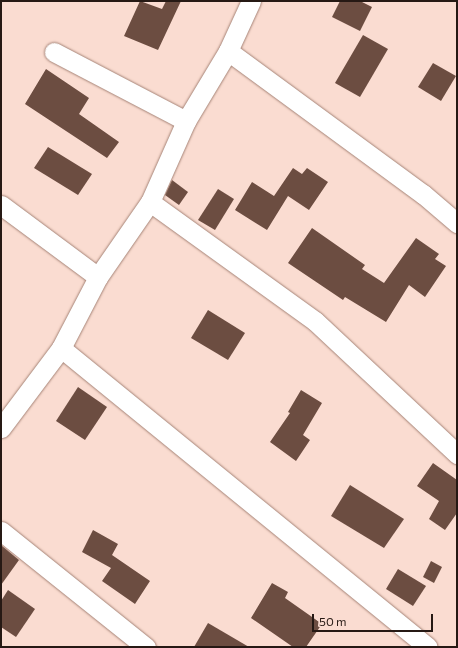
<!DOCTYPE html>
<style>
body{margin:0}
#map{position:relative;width:458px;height:648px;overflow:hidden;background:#fadcd1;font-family:Commissioner,sans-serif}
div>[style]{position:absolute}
.building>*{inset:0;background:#6c4d41}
.roads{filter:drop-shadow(0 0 1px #a68477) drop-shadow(0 0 1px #a68477)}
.minor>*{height:19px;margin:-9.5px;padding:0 9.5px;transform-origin:9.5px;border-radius:9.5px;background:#fff}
span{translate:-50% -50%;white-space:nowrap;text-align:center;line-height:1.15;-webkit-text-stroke:4px #fadcd1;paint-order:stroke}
.frame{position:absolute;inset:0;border:2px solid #261914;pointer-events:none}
.scale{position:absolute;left:312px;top:614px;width:121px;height:18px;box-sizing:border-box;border:2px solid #261914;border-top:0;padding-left:5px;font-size:12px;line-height:14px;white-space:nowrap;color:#261914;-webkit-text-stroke:3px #fadcd1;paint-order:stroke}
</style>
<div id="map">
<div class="building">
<i style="clip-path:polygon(140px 1px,162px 9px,166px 1px,181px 1px,158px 50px,124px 36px)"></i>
<i style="clip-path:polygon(340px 1px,360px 1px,372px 7px,360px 31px,332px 17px)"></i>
<i style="clip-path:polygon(363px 35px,388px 49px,360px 97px,335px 83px)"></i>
<i style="clip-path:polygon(433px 63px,456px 76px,441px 101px,418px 87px)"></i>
<i style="clip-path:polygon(46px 69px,89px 98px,79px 114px,119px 142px,107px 158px,25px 104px)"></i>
<i style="clip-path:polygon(48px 147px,92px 174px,78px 195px,34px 168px)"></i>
<i style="clip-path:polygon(293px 168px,302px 174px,307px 168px,328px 182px,309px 210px,288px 196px,267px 230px,235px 210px,252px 182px,274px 196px)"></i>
<i style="clip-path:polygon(172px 180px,188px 192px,179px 205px,165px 195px)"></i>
<i style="clip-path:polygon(218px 189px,234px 199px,215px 230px,198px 220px)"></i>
<i style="clip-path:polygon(312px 228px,365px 265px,362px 269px,384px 283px,416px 238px,439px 254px,435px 259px,446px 266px,425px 297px,409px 285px,386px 322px,345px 297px,343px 300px,288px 263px)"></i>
<i style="clip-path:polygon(208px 310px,245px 333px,228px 360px,191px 338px)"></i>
<i style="clip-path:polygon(78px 387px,107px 407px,85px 440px,56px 421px)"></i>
<i style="clip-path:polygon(301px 390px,322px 403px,303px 435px,310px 440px,296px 461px,270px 442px,290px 413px,288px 412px)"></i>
<i style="clip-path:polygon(433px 463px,457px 480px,457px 513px,445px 530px,429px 519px,439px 501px,417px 486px)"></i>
<i style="clip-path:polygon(350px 485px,404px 519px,384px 548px,331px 516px)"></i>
<i style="clip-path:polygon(93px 530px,118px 544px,112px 555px,150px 581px,135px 604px,102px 581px,111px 568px,82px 552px)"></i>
<i style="clip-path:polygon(1px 545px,19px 560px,1px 585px)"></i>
<i style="clip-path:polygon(431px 561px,442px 567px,434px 583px,423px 577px)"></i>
<i style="clip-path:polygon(398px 569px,426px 586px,413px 606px,386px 589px)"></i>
<i style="clip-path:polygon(272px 583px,288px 592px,285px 598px,322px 624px,306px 647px,293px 647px,251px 618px)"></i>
<i style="clip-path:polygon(8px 590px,35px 609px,16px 637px,1px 627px,1px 601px)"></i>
<i style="clip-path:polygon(208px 623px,249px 647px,194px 647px)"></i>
</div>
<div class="roads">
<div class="minor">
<i style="left:228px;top:51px;width:242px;rotate:36.3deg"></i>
<i style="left:423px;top:194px;width:45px;rotate:40.5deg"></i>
<i style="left:54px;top:52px;width:149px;rotate:27.6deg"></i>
<i style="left:150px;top:202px;width:203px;rotate:35.8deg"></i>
<i style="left:315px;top:321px;width:195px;rotate:43.1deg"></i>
<i style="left:1px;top:205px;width:121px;rotate:36.6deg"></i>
<i style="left:61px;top:348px;width:473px;rotate:39.2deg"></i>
<i style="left:1px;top:428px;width:100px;rotate:-53.1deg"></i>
<i style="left:61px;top:348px;width:80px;rotate:-62.5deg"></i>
<i style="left:98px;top:277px;width:91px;rotate:-55.3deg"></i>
<i style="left:150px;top:202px;width:89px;rotate:-66deg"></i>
<i style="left:186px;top:121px;width:82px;rotate:-59deg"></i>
<i style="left:228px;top:51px;width:55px;rotate:-65.3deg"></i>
<i style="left:1px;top:531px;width:186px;rotate:38.7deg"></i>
</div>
</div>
<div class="frame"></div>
<div class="scale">50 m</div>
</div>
